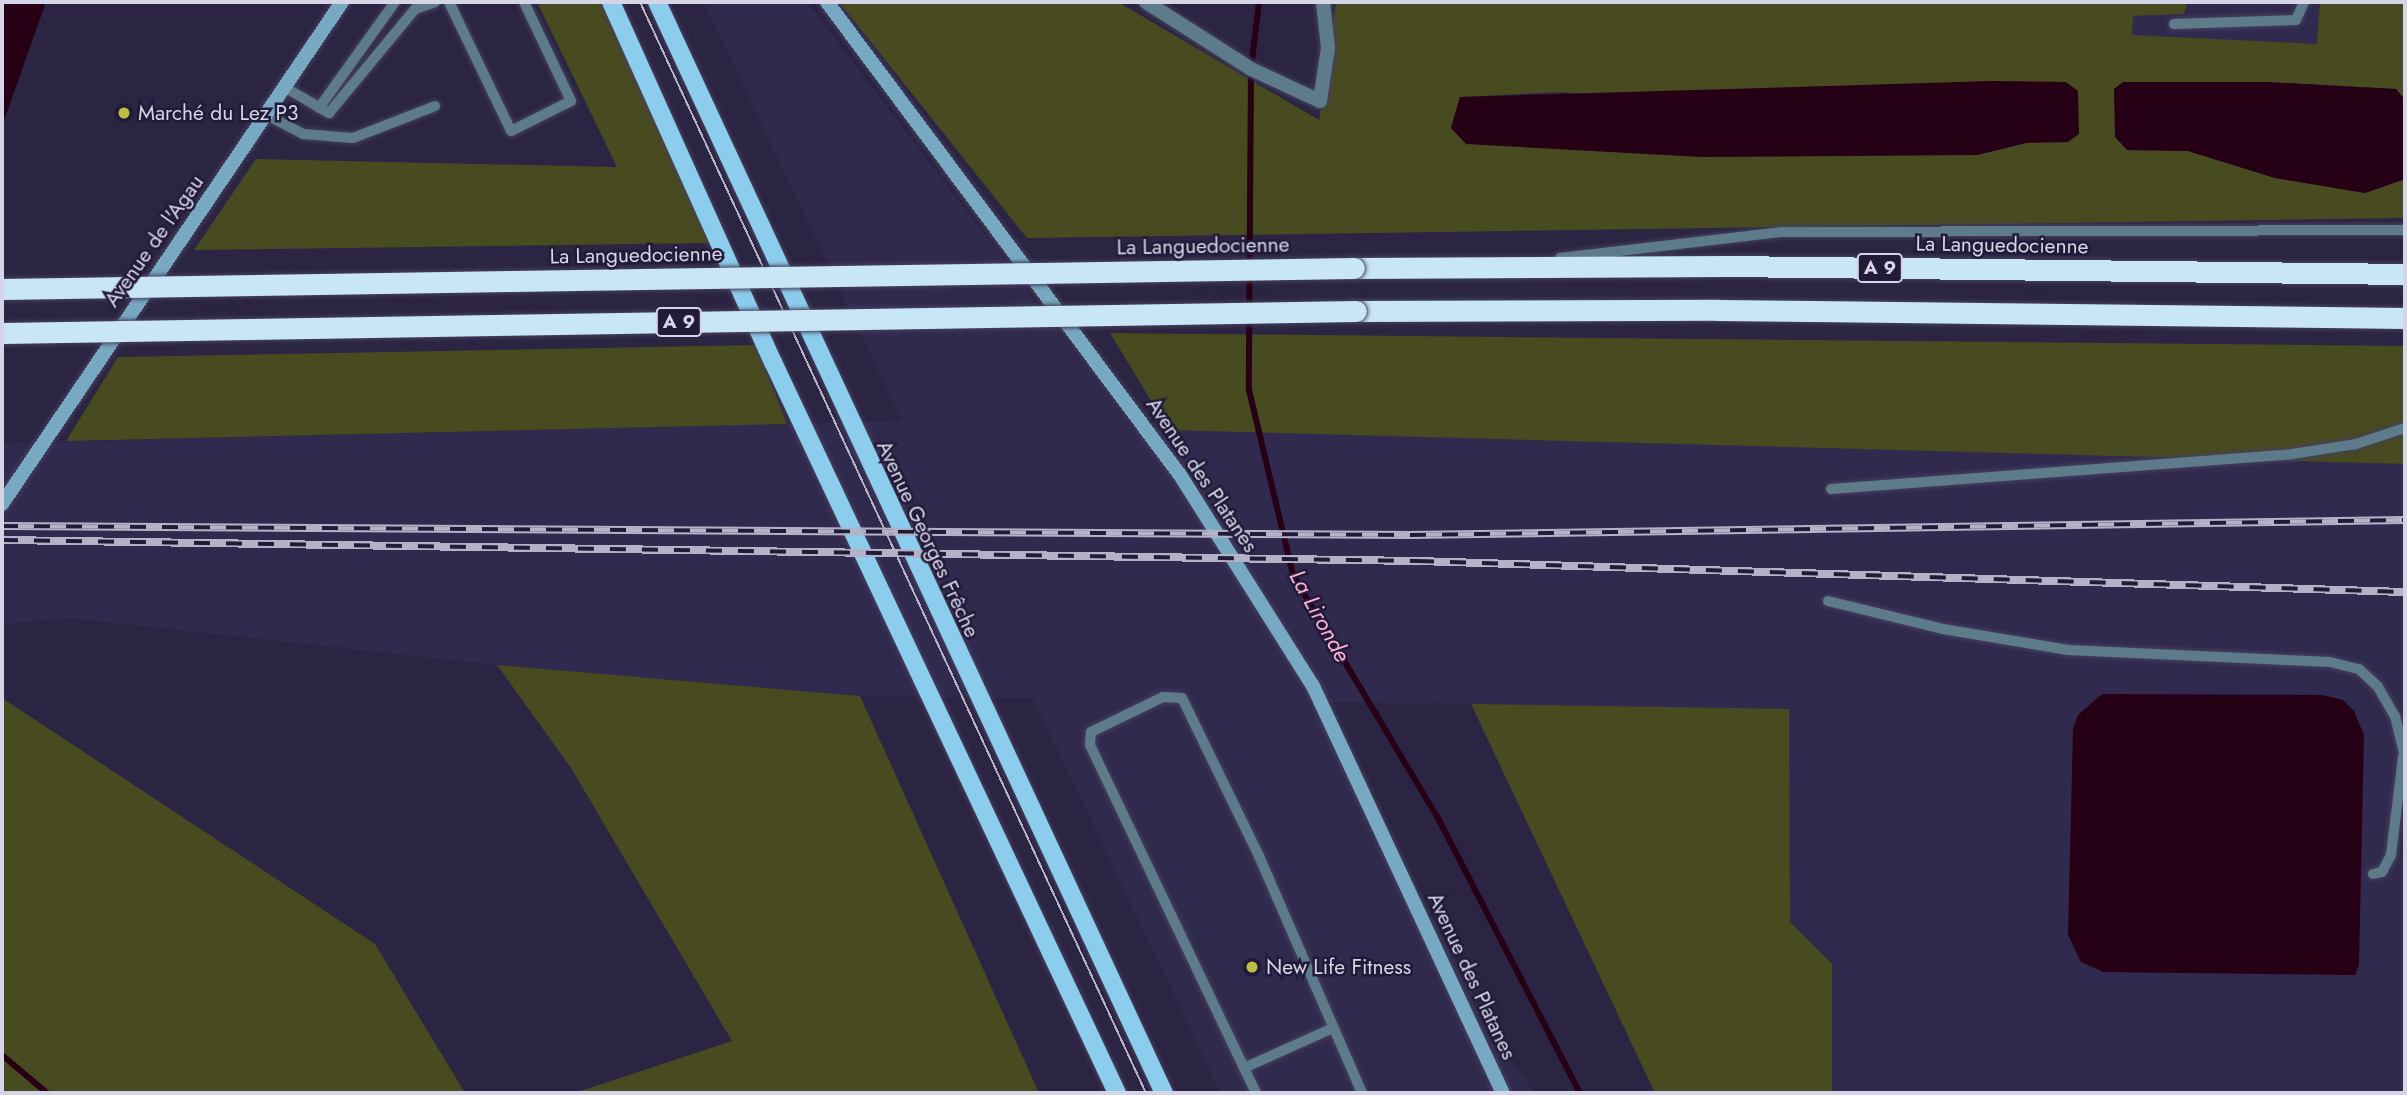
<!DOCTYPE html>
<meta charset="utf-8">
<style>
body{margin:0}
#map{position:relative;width:2407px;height:1095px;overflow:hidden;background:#2b2543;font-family:Jost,sans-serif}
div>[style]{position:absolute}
.built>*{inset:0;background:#312a4f}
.green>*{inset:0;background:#484a20}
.water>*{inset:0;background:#260014}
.stream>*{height:6px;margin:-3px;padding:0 3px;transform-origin:3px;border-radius:3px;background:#260014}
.roads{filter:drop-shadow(0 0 2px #46415d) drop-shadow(0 0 2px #46415d)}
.lane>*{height:10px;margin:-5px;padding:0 5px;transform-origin:5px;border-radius:5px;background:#5d7b8b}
.street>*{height:14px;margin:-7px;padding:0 7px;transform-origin:7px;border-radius:7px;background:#5d7b8b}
.secondary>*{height:14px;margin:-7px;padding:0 7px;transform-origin:7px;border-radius:7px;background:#77a9c2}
.primary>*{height:18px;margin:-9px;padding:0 9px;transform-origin:9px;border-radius:9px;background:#8ccced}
.highway>*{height:21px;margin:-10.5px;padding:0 10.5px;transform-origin:10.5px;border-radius:10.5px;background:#c8e6f5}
.tram>*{height:2px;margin:-1px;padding:0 1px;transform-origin:1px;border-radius:1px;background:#b5b2c8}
.rail>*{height:8px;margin-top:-4px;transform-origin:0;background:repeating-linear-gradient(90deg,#211b39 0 16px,#b5b2c8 0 32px);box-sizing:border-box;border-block:2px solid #b5b2c8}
.bridges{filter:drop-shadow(0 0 2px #46415d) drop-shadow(0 0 2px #46415d)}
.highway-bridge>*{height:21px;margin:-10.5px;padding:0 10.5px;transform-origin:10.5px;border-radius:10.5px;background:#c8e6f5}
.dots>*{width:19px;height:19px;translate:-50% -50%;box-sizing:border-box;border:4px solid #211b39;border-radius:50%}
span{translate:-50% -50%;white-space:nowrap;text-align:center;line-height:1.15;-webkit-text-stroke:5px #211b39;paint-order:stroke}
.shield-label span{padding:2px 5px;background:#211b39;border:2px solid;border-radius:5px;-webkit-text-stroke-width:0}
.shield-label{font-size:19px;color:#d6d4e7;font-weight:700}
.poi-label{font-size:21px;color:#d6d4e7}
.left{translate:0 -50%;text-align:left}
.street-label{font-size:21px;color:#d6d4e7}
.water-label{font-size:23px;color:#fdb0d2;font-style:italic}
.frame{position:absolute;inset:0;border:4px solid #d6d4e7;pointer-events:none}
</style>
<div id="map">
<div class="built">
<i style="clip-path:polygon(704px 2px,807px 2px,1132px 428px,2405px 464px,2405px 1093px,1832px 1093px,1832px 964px,1790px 922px,1788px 709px,1317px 702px,1503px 1050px,1535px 1093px,1221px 1093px,1033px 698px,860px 696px,497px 665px,69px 618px,2px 624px,2px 443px,902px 421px)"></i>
<i style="clip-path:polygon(2187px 2px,2320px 2px,2318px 44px,2132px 36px,2133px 16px,2184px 14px)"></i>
</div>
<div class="green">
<i style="clip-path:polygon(537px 2px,601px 2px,710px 243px,194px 250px,256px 159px,617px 167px)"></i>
<i style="clip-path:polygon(evenodd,839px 2px,1118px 2px,1319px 120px,1336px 2px,2187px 2px,2184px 14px,2133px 16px,2132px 35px,2317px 44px,2320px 2px,2405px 2px,2405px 100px,2396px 89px,2265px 82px,2123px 82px,2127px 150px,2188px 151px,2275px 178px,2365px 193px,2405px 179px,2405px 218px,1027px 238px,839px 2px,1561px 92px,2068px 142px,2026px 143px,1977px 155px,1451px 128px,1460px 97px,1561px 92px)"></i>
<i style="clip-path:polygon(1110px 333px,2405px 346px,2405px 464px,1169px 430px)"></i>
<i style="clip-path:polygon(756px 345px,787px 424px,66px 441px,118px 357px)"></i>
<i style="clip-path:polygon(497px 665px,860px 696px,1039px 1093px,574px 1093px,732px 1041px,571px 768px)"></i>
<i style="clip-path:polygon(2px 698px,375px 944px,465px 1093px,2px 1093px)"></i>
<i style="clip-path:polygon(1471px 704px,1789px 709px,1790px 922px,1832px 964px,1832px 1093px,1655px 1093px)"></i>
</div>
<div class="water">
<i style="clip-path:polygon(2px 2px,46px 2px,2px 126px)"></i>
<i style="clip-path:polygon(1992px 81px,2066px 82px,2078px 91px,2079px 134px,2068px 142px,2026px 143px,1977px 155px,1701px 157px,1466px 144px,1451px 128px,1460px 97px)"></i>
<i style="clip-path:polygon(2123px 82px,2265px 82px,2396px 89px,2405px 100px,2405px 179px,2365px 193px,2275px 178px,2188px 151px,2127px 150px,2115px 137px,2114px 89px)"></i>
<i style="clip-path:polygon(2102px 694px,2322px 695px,2343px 700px,2354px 711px,2364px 735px,2359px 964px,2355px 975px,2103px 972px,2081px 962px,2068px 935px,2073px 729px,2078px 715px)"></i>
</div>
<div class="stream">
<i style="left:1259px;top:2px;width:67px;rotate:96.8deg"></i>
<i style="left:1251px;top:69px;width:321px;rotate:90.4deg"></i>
<i style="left:1249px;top:390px;width:190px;rotate:76.6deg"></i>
<i style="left:1293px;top:575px;width:285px;rotate:59.2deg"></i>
<i style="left:1439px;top:820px;width:307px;rotate:62.7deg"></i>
<i style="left:2px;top:1055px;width:59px;rotate:40.2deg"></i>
</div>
<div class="roads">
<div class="lane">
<i style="left:449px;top:2px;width:143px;rotate:64.3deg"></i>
<i style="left:511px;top:131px;width:67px;rotate:-26.6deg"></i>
<i style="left:571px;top:101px;width:110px;rotate:-115.4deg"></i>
<i style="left:2174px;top:24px;width:122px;rotate:-1.9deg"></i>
<i style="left:2296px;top:20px;width:20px;rotate:-66deg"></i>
<i style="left:286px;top:88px;width:50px;rotate:30.2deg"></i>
<i style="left:329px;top:113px;width:135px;rotate:-50.4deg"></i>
<i style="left:415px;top:9px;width:21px;rotate:-19deg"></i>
<i style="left:319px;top:108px;width:130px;rotate:-54.4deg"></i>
<i style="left:267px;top:115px;width:41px;rotate:27.8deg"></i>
<i style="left:303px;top:134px;width:50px;rotate:4.6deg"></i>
<i style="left:353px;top:138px;width:88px;rotate:-21.3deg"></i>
<i style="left:1560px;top:258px;width:224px;rotate:-6.7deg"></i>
<i style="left:1782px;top:232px;width:623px;rotate:-0.18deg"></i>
<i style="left:1831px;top:489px;width:462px;rotate:-4.3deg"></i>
<i style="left:2292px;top:454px;width:65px;rotate:-8.9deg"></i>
<i style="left:2356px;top:444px;width:52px;rotate:-18.1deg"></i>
<i style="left:1828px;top:601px;width:118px;rotate:13.7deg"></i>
<i style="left:1943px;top:629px;width:127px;rotate:9.5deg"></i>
<i style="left:2068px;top:650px;width:262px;rotate:2.6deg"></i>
<i style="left:2330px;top:662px;width:30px;rotate:14deg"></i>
<i style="left:2359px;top:669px;width:26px;rotate:43deg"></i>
<i style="left:2378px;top:687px;width:34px;rotate:60deg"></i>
<i style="left:2395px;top:716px;width:42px;rotate:76.3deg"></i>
<i style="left:2373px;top:874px;width:9px;rotate:-13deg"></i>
<i style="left:2382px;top:872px;width:19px;rotate:-62deg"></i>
<i style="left:2391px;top:855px;width:99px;rotate:-83deg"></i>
<i style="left:1244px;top:1068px;width:98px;rotate:-24.2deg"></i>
<i style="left:1256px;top:1093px;width:386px;rotate:-115.5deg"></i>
<i style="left:1090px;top:745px;width:13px;rotate:-86deg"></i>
<i style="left:1091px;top:732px;width:80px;rotate:-25.9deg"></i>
<i style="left:1163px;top:697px;width:19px;rotate:3deg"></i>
<i style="left:1182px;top:698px;width:176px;rotate:64deg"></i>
<i style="left:1259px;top:856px;width:258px;rotate:66.5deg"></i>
</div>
<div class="street">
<i style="left:1146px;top:2px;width:125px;rotate:32.5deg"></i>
<i style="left:1251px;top:69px;width:76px;rotate:24.9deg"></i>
<i style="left:1320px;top:101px;width:54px;rotate:-81.4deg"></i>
<i style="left:1328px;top:48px;width:46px;rotate:-96.2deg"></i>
</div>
<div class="secondary">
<i style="left:827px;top:2px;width:590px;rotate:53.27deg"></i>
<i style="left:1180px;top:475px;width:249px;rotate:57.8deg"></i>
<i style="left:1313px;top:686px;width:449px;rotate:65deg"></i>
<i style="left:2px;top:504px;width:606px;rotate:-55.89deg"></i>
</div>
<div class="primary">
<i style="left:611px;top:2px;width:395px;rotate:65.8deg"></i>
<i style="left:773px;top:362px;width:808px;rotate:64.8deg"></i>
<i style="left:657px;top:2px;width:1203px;rotate:65.08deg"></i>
</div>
<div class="highway">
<i style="left:1354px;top:268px;width:371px;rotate:-0.3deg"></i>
<i style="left:1725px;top:266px;width:680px;rotate:0.67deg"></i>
<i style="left:1356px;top:311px;width:362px;rotate:-0.2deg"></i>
<i style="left:1718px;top:310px;width:687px;rotate:0.67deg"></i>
</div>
</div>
<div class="tram">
<i style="left:640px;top:2px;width:1203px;rotate:65.12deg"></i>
</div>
<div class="rail">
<i style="left:2px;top:526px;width:1408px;rotate:0.37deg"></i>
<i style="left:1410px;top:535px;width:995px;rotate:-0.86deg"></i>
<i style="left:2px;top:540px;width:1416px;rotate:0.85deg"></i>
<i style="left:1418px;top:561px;width:987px;rotate:1.8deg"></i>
</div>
<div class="bridges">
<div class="highway-bridge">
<i style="left:2px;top:289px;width:1352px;rotate:-0.89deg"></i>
<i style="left:2px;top:333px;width:1354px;rotate:-0.93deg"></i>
</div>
</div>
<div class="dots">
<i style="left:124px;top:113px;background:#bbc044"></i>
<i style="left:1252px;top:967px;background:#bbc044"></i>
</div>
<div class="shield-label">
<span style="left:1880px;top:268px">A 9</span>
<span style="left:679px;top:322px">A 9</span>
</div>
<div class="poi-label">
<span class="left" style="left:138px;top:113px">Marché du Lez P3</span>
<span class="left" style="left:1266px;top:967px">New Life Fitness</span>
</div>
<div class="street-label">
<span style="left:154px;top:241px;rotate:-55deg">Avenue de l'Agau</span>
<span style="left:2002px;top:245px;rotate:1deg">La Languedocienne</span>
<span style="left:1203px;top:246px;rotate:-1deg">La Languedocienne</span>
<span style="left:636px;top:255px;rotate:-1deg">La Languedocienne</span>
<span style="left:1202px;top:475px;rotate:56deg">Avenue des Platanes</span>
<span style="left:928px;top:539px;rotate:65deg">Avenue Georges Frêche</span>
<span style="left:1472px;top:976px;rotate:65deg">Avenue des Platanes</span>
</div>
<div class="water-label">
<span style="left:1320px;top:616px;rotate:61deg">La Lironde</span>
</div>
<div class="frame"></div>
</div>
